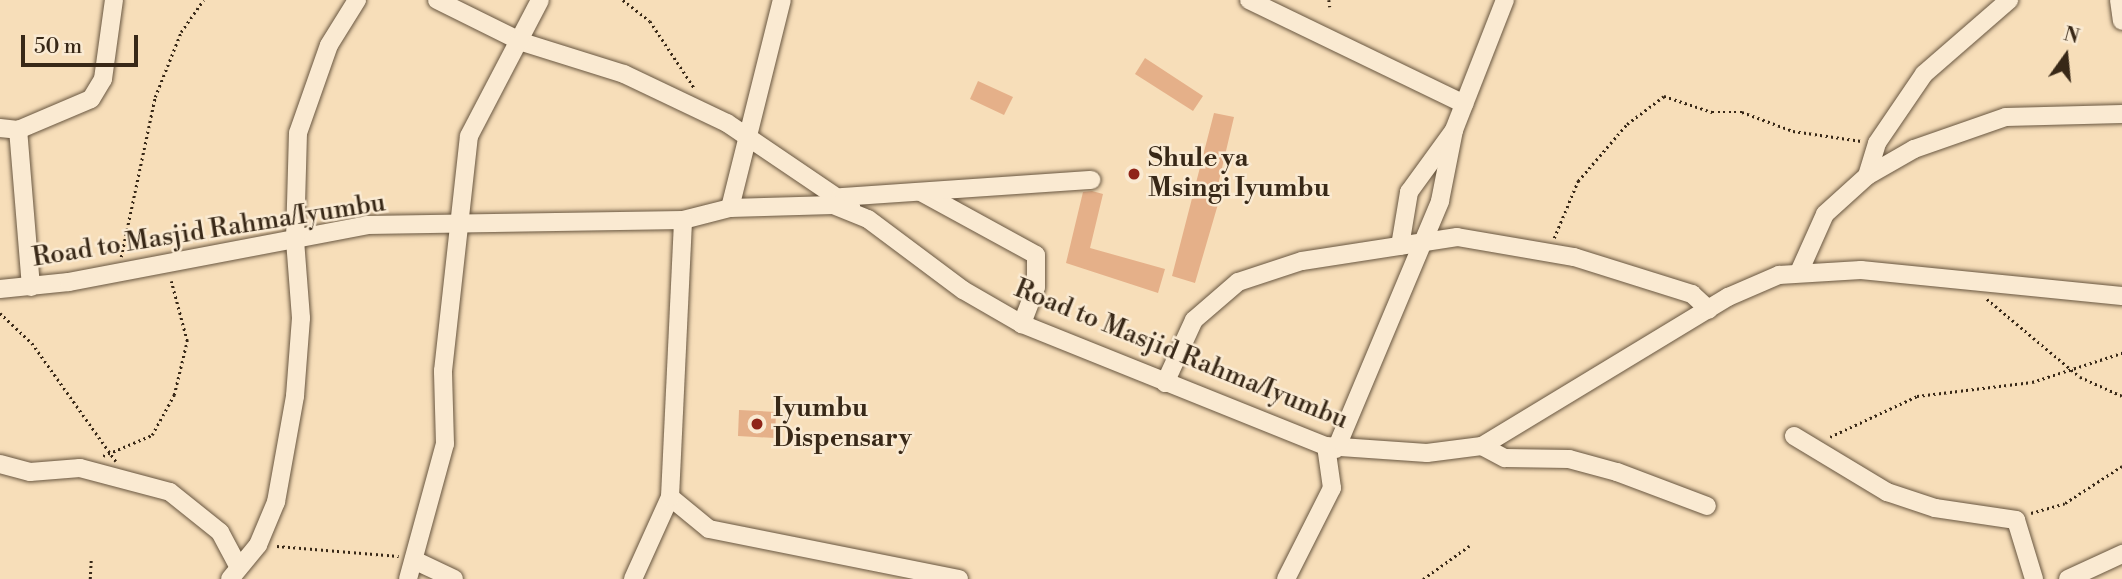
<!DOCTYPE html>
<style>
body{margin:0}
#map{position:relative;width:2122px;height:579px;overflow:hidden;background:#f7deb9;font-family:"Libre Bodoni",serif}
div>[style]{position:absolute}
.building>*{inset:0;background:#e5b089}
.path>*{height:2.5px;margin-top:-1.25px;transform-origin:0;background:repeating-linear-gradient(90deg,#382817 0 2px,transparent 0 5.5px)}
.roads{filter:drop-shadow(0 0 2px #685640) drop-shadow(0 0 2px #685640)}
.minor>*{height:18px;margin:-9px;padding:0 9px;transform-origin:9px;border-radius:9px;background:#faead2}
.dots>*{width:19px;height:19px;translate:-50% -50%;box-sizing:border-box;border:4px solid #faead2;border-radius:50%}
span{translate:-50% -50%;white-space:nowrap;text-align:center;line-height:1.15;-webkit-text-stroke:5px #faead2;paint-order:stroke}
.poi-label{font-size:26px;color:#382817;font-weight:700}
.left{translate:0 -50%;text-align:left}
.street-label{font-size:26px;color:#382817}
.north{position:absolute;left:2031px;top:21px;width:70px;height:70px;-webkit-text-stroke:5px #faead2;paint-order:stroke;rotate:15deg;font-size:19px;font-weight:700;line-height:28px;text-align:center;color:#382817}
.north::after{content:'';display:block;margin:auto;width:24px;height:32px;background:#382817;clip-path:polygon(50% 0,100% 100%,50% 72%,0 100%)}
.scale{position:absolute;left:21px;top:35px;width:117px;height:32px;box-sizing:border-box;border:4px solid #382817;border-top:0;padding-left:9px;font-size:21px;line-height:24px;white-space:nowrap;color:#382817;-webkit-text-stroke:5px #faead2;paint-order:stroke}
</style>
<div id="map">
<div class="building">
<i style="clip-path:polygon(1145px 58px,1203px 96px,1193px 111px,1135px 74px)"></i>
<i style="clip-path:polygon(978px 81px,1013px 97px,1004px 115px,970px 99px)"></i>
<i style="clip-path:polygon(1214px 113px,1234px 117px,1218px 185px,1223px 187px,1195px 283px,1172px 276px)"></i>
<i style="clip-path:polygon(1092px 191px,1103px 194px,1090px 248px,1165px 269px,1158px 293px,1066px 263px,1083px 192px)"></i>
<i style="clip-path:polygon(739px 410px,776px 412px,775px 438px,738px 436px)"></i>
</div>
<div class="path">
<i style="left:623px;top:0;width:34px;rotate:38deg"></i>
<i style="left:650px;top:21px;width:82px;rotate:56.5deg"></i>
<i style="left:1329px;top:0;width:7px;rotate:82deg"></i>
<i style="left:1554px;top:238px;width:62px;rotate:-67.2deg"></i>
<i style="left:1578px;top:181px;width:75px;rotate:-49.3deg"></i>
<i style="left:1627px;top:124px;width:46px;rotate:-37.1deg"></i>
<i style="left:1664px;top:96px;width:51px;rotate:18.4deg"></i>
<i style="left:1712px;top:112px;width:30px"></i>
<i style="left:1742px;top:112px;width:54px;rotate:20.4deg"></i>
<i style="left:1793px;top:131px;width:69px;rotate:8.4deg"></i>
<i style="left:121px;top:257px;width:164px;rotate:-78deg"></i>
<i style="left:155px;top:97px;width:70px;rotate:-68.2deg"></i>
<i style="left:181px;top:32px;width:39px;rotate:-55deg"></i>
<i style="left:1987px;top:299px;width:121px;rotate:40deg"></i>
<i style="left:2080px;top:377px;width:46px;rotate:24.3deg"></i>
<i style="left:0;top:313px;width:44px;rotate:43.2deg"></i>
<i style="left:32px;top:343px;width:145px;rotate:54.6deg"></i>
<i style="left:1830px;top:437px;width:96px;rotate:-25.2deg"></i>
<i style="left:1917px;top:396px;width:116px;rotate:-6.9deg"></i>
<i style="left:2032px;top:382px;width:95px;rotate:-17.9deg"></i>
<i style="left:103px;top:456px;width:53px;rotate:-23.2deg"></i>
<i style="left:152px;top:435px;width:46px;rotate:-61.2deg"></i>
<i style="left:174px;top:395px;width:56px;rotate:-76.5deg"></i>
<i style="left:187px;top:341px;width:62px;rotate:-104.9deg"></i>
<i style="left:2031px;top:513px;width:35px;rotate:-16deg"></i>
<i style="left:2065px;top:503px;width:68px;rotate:-33deg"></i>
<i style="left:277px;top:546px;width:122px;rotate:4.7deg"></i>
<i style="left:90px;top:579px;width:22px;rotate:-87deg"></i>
<i style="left:1423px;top:579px;width:57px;rotate:-35.7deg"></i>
</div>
<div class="roads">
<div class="minor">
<i style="left:437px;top:0;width:95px;rotate:26.3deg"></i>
<i style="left:522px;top:42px;width:107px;rotate:17.4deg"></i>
<i style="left:624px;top:74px;width:114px;rotate:25.4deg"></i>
<i style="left:727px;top:123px;width:150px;rotate:34.1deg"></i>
<i style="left:1249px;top:0;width:239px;rotate:25.8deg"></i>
<i style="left:2119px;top:0;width:21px;rotate:82deg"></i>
<i style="left:0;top:128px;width:18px;rotate:6deg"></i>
<i style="left:1867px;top:176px;width:34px;rotate:-73deg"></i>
<i style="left:1877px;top:143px;width:83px;rotate:-55.7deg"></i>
<i style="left:1924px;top:74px;width:113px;rotate:-41deg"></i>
<i style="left:921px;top:192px;width:131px;rotate:28.7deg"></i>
<i style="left:1036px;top:255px;width:32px;rotate:90deg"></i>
<i style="left:1036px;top:287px;width:40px;rotate:111deg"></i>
<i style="left:841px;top:197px;width:251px;rotate:-3.9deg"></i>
<i style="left:730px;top:208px;width:214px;rotate:-76deg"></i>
<i style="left:1400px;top:246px;width:55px;rotate:-80.5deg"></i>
<i style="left:1409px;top:192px;width:77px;rotate:-54deg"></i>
<i style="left:1454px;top:130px;width:140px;rotate:-68.6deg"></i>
<i style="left:1800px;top:270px;width:61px;rotate:-65.9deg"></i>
<i style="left:1825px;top:214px;width:57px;rotate:-42.1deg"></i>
<i style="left:1867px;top:176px;width:54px;rotate:-29.9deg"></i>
<i style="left:1914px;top:149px;width:97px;rotate:-19.2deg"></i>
<i style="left:2006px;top:117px;width:116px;rotate:-1.5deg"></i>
<i style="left:31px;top:287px;width:158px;rotate:-94.7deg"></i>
<i style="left:18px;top:130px;width:79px;rotate:-23deg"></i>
<i style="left:91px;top:99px;width:23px;rotate:-59deg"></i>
<i style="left:103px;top:79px;width:80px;rotate:-82.1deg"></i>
<i style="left:0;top:289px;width:69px;rotate:-5.8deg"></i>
<i style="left:69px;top:282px;width:303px;rotate:-10.8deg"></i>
<i style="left:367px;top:225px;width:316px;rotate:-0.9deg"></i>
<i style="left:683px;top:220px;width:49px;rotate:-14.3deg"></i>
<i style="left:730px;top:208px;width:103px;rotate:-1.7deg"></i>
<i style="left:833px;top:205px;width:38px;rotate:22deg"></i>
<i style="left:868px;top:219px;width:119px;rotate:36.8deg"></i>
<i style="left:963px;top:290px;width:68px;rotate:30deg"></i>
<i style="left:1022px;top:324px;width:328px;rotate:21.9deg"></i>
<i style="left:1326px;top:446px;width:101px;rotate:4deg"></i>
<i style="left:1427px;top:453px;width:55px;rotate:-7.3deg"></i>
<i style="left:1482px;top:446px;width:288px;rotate:-31.2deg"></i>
<i style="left:1728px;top:297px;width:56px;rotate:-23.3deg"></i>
<i style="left:1779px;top:275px;width:82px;rotate:-3.5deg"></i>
<i style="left:1861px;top:270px;width:262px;rotate:5.7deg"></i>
<i style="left:1165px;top:383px;width:69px;rotate:-65.3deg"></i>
<i style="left:1194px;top:320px;width:58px;rotate:-40.8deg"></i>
<i style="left:1238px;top:282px;width:67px;rotate:-18.2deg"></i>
<i style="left:1302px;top:261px;width:157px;rotate:-8.8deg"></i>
<i style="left:1457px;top:237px;width:119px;rotate:9.7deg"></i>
<i style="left:1574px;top:257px;width:124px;rotate:17.4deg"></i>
<i style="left:1692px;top:294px;width:23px;rotate:43deg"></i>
<i style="left:1794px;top:436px;width:109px;rotate:31.1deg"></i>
<i style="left:1887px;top:492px;width:51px;rotate:18.4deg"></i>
<i style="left:1935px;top:508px;width:82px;rotate:8.4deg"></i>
<i style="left:2016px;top:520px;width:62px;rotate:73deg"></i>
<i style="left:1482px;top:446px;width:26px;rotate:28deg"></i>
<i style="left:1505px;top:458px;width:64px;rotate:0.9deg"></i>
<i style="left:1569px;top:459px;width:50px;rotate:15.2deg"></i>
<i style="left:1617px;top:472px;width:96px;rotate:20.7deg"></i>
<i style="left:1336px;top:449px;width:269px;rotate:-67.2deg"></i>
<i style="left:1440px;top:201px;width:72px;rotate:-78.8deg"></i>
<i style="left:0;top:464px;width:31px;rotate:15deg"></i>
<i style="left:30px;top:472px;width:50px;rotate:-4.6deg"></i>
<i style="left:80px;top:468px;width:93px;rotate:14.9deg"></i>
<i style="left:170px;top:492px;width:64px;rotate:38.7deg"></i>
<i style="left:220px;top:532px;width:38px;rotate:62deg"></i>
<i style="left:670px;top:497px;width:50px;rotate:39.4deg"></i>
<i style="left:709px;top:529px;width:255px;rotate:11.3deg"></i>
<i style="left:416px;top:561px;width:42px;rotate:25.3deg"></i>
<i style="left:230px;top:579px;width:44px;rotate:-50.5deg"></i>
<i style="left:258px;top:545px;width:47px;rotate:-67.3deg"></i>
<i style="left:276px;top:502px;width:108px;rotate:-79.8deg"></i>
<i style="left:295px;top:396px;width:78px;rotate:-85.6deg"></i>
<i style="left:301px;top:318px;width:78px;rotate:-94.4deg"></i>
<i style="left:295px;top:240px;width:107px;rotate:-88.4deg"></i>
<i style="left:298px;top:133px;width:93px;rotate:-70.6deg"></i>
<i style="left:329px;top:45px;width:53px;rotate:-58.1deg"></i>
<i style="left:408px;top:579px;width:140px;rotate:-74.7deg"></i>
<i style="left:445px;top:444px;width:73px;rotate:-91.6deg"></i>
<i style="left:443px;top:371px;width:236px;rotate:-83.7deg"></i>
<i style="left:469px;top:136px;width:153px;rotate:-62.4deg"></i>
<i style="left:633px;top:579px;width:90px;rotate:-65.7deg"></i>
<i style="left:670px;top:497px;width:277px;rotate:-87.3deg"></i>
<i style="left:1286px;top:579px;width:102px;rotate:-63.2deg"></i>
<i style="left:1332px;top:488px;width:42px;rotate:-98.1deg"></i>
<i style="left:2068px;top:579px;width:60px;rotate:-24.8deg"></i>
</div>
</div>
<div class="dots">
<i style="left:1134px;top:174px;background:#8f2418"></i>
<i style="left:757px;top:424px;background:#8f2418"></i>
</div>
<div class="poi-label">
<span class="left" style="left:1148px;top:174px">Shule ya<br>Msingi Iyumbu</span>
<span class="left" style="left:773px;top:424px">Iyumbu<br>Dispensary</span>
</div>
<div class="street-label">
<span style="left:209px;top:231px;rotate:-9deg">Road to Masjid Rahma/Iyumbu</span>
<span style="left:1181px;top:355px;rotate:22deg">Road to Masjid Rahma/Iyumbu</span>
</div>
<div class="north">N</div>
<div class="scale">50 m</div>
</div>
